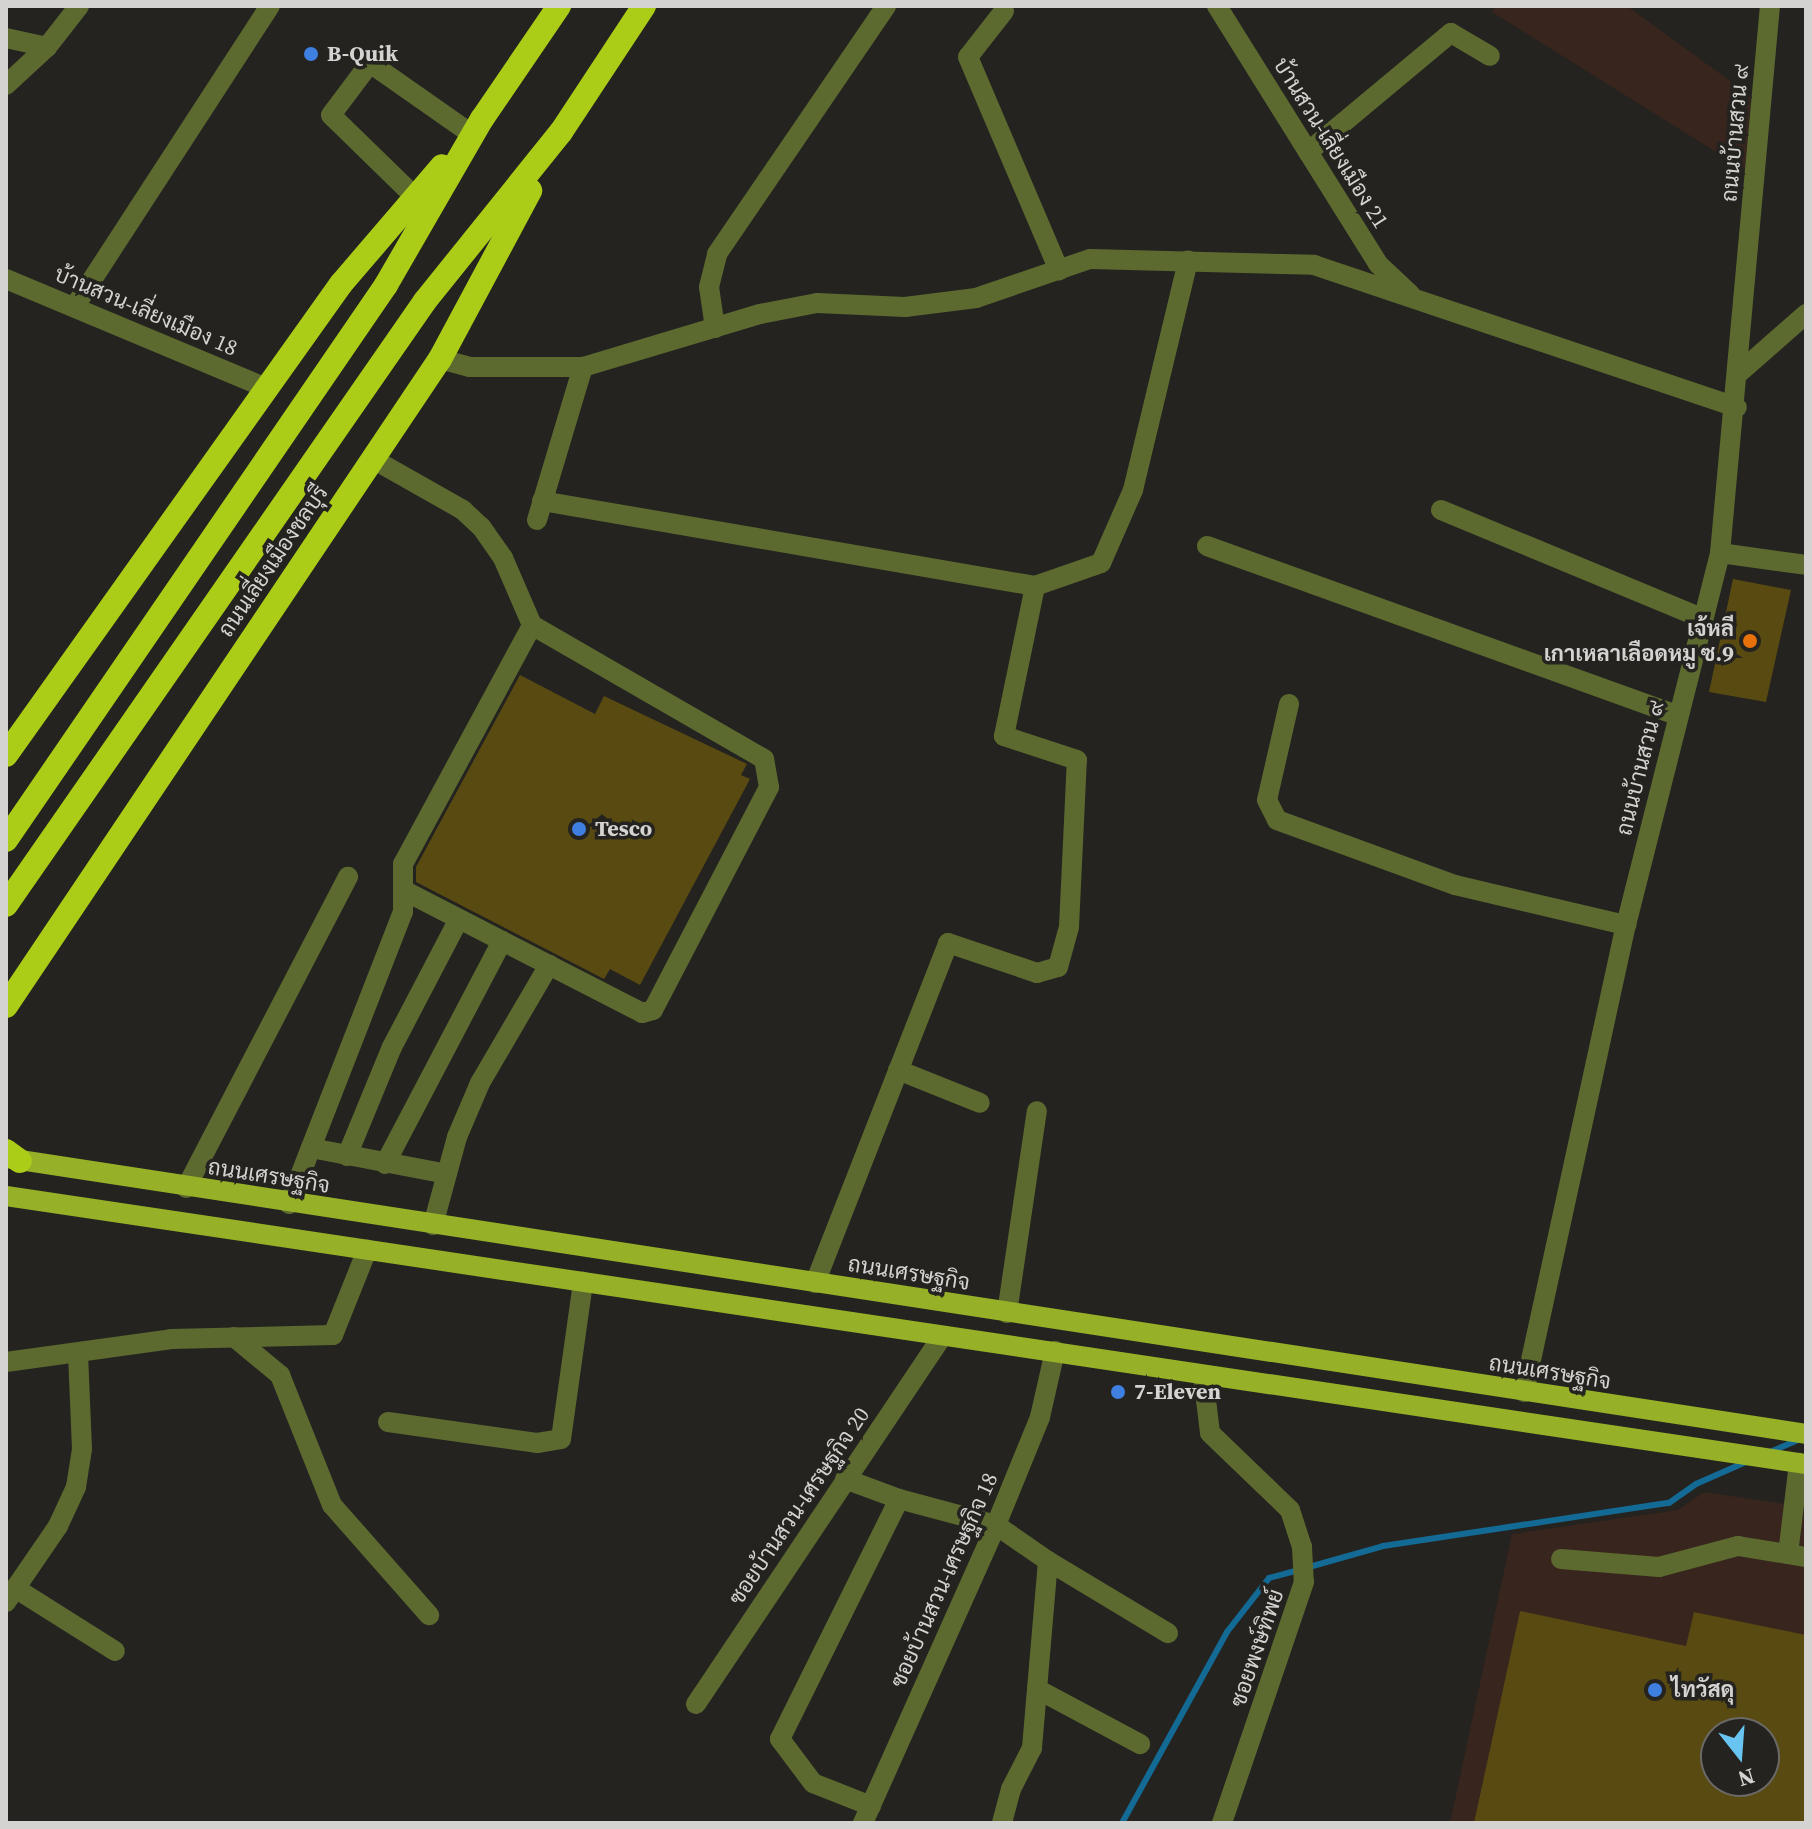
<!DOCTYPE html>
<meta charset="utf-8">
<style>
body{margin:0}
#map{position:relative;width:1812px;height:1829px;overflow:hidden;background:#24231f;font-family:"Source Serif 4",Sarabun,serif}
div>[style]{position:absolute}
.industrial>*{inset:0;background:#37251e}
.stream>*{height:6px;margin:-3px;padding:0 3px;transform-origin:3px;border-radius:3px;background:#136a94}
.building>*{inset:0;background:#594a11}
.minor>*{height:20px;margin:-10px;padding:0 10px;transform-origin:10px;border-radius:10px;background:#5c6a30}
.major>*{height:20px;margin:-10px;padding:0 10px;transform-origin:10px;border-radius:10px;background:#96b127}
.highway>*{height:24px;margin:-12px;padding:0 12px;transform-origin:12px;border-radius:12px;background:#accd17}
.dots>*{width:22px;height:22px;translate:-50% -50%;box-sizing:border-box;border:4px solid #24231f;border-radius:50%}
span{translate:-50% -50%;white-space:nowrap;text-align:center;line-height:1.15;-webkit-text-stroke:7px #24231f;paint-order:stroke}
.poi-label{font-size:22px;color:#d4d3d1;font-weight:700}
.left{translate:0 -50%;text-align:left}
.right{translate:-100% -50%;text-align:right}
.street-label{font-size:22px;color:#d4d3d1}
.frame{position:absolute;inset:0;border:8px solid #d4d3d1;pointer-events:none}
.north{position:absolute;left:1700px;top:1717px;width:80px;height:80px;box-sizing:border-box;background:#24231f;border:2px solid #6a6966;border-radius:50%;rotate:163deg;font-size:22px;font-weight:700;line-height:32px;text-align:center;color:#d4d3d1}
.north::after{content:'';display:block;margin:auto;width:28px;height:36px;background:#68c4f0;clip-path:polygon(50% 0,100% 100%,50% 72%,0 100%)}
</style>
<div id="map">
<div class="industrial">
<i style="clip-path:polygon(1496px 6px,1627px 6px,1751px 96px,1745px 170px,1492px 12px)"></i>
<i style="clip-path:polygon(evenodd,1704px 1492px,1806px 1507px,1806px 1823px,1450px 1823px,1512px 1534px,1678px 1510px,1704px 1492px,1716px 1733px,1764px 1733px,1764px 1781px,1716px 1781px,1716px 1733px)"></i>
</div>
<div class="stream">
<i style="left:1770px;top:1452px;width:33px;rotate:-23deg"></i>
<i style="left:1309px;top:1567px;width:77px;rotate:-15.8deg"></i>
<i style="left:1383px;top:1546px;width:289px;rotate:-8.6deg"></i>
<i style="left:1669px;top:1503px;width:33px;rotate:-35deg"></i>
<i style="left:1696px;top:1484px;width:57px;rotate:-23.9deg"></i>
<i style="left:1122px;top:1823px;width:218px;rotate:-61.2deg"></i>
<i style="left:1227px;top:1632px;width:68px;rotate:-52.1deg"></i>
<i style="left:1269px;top:1578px;width:30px;rotate:-15deg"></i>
</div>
<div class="building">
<i style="clip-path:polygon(1733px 579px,1791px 590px,1766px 702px,1709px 692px)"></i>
<i style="clip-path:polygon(520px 675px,595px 714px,604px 696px,747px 764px,741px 775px,750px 779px,640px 985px,610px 969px,604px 979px,416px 882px,416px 867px)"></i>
<i style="clip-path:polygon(evenodd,1520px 1611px,1686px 1646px,1694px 1612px,1806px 1635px,1806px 1823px,1474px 1823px,1520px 1611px,1716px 1733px,1764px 1733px,1764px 1781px,1716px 1781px,1716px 1733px)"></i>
</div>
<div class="minor">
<i style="left:1217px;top:6px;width:304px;rotate:58deg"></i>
<i style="left:1378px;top:264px;width:44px;rotate:43.2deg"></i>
<i style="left:1004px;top:11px;width:58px;rotate:128deg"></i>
<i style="left:968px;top:57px;width:232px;rotate:66.9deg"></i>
<i style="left:6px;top:38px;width:42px;rotate:12.4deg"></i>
<i style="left:6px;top:85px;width:56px;rotate:-42.8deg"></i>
<i style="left:47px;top:47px;width:52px;rotate:-52deg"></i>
<i style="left:1308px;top:152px;width:186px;rotate:-39.8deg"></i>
<i style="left:1451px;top:33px;width:45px;rotate:30.5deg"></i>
<i style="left:415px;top:197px;width:117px;rotate:-135.7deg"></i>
<i style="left:331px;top:115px;width:65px;rotate:-53.1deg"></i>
<i style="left:370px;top:63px;width:122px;rotate:35deg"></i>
<i style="left:6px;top:279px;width:283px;rotate:22.7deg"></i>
<i style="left:75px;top:306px;width:358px;rotate:-57deg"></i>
<i style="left:715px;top:328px;width:41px;rotate:-98.3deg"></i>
<i style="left:709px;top:287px;width:34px;rotate:-76deg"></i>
<i style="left:717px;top:254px;width:300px;rotate:-55.7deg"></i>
<i style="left:440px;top:359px;width:30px;rotate:15deg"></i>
<i style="left:469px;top:367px;width:114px"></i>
<i style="left:583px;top:367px;width:185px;rotate:-16.7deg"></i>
<i style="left:760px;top:314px;width:58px;rotate:-10.9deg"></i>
<i style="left:817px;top:303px;width:88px;rotate:2.6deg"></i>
<i style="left:905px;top:307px;width:72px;rotate:-7.2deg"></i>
<i style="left:976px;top:298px;width:120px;rotate:-18.9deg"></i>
<i style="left:1090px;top:259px;width:224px;rotate:1.5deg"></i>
<i style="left:1314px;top:265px;width:446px;rotate:18.6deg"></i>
<i style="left:1740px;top:372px;width:88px;rotate:-41.3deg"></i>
<i style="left:542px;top:501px;width:500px;rotate:9.78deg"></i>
<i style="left:1035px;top:586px;width:70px;rotate:-19.2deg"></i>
<i style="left:1101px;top:563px;width:80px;rotate:-66.3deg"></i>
<i style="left:1133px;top:490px;width:236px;rotate:-76.5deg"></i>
<i style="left:1441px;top:510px;width:282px;rotate:22.5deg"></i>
<i style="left:537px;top:520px;width:160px;rotate:-73.3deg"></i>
<i style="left:1207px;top:546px;width:499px;rotate:19.8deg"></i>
<i style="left:1720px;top:553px;width:87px;rotate:7.9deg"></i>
<i style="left:1289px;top:704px;width:98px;rotate:102.9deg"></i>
<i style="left:1267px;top:800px;width:22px;rotate:63deg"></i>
<i style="left:1277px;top:820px;width:189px;rotate:20.1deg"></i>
<i style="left:1455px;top:885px;width:176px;rotate:13.2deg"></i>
<i style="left:403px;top:890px;width:269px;rotate:27.2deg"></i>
<i style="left:642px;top:1013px;width:11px;rotate:-15deg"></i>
<i style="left:653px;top:1010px;width:251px;rotate:-62.5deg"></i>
<i style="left:769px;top:787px;width:28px;rotate:-100deg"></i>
<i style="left:764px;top:759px;width:268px;rotate:-150deg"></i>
<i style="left:898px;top:1070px;width:88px;rotate:21.9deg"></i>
<i style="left:311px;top:1148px;width:138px;rotate:10.8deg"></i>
<i style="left:347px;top:1156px;width:118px;rotate:-67.6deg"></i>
<i style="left:392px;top:1047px;width:144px;rotate:-62.4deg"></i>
<i style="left:385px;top:1164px;width:252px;rotate:-62.3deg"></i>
<i style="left:186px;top:1188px;width:351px;rotate:-62.5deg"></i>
<i style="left:289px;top:1204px;width:313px;rotate:-68.7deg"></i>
<i style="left:403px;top:912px;width:48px;rotate:-90deg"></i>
<i style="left:403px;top:864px;width:272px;rotate:-61.6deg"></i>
<i style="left:532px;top:625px;width:73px;rotate:-113.4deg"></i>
<i style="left:503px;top:558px;width:38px;rotate:-125deg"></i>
<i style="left:481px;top:527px;width:25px;rotate:-137deg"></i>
<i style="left:463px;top:510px;width:103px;rotate:-150.5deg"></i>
<i style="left:433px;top:1225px;width:91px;rotate:-74.7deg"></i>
<i style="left:457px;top:1137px;width:59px;rotate:-66.9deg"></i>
<i style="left:480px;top:1083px;width:137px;rotate:-59.7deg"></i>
<i style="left:815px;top:1283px;width:365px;rotate:-68.6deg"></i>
<i style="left:948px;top:943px;width:94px;rotate:18.6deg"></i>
<i style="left:1037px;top:973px;width:22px;rotate:-16deg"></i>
<i style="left:1058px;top:967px;width:41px;rotate:-74.6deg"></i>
<i style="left:1069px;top:927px;width:167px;rotate:-87.3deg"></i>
<i style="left:1077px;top:760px;width:77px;rotate:-161.8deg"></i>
<i style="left:1004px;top:736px;width:153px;rotate:-78.3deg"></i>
<i style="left:1007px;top:1313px;width:204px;rotate:-81.6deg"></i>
<i style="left:234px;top:1337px;width:60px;rotate:39.6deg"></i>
<i style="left:280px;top:1375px;width:140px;rotate:68.2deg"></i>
<i style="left:332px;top:1505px;width:147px;rotate:48.6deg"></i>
<i style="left:6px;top:1362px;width:167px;rotate:-7.9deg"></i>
<i style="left:171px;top:1339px;width:162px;rotate:-1.4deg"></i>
<i style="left:333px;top:1335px;width:92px;rotate:-68.2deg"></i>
<i style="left:1203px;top:1375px;width:58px;rotate:83.1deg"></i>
<i style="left:1210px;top:1433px;width:111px;rotate:43.9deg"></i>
<i style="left:1290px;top:1510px;width:39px;rotate:72deg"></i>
<i style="left:1302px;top:1547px;width:35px;rotate:87deg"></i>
<i style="left:1304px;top:1582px;width:255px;rotate:108.8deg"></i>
<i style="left:1524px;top:1392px;width:478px;rotate:-77.7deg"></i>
<i style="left:1626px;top:925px;width:384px;rotate:-75.8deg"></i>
<i style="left:1720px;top:553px;width:549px;rotate:-84.78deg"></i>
<i style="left:388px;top:1422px;width:150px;rotate:8deg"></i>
<i style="left:537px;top:1443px;width:24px;rotate:-9deg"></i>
<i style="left:561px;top:1439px;width:159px;rotate:-82deg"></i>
<i style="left:845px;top:1479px;width:58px;rotate:20.3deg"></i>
<i style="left:1788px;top:1554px;width:92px;rotate:-83.1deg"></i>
<i style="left:1561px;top:1559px;width:98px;rotate:4.7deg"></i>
<i style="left:1659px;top:1567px;width:82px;rotate:-14.9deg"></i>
<i style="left:1738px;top:1546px;width:69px;rotate:9.2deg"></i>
<i style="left:1048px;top:1561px;width:140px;rotate:31deg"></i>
<i style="left:15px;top:1588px;width:118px;rotate:32.2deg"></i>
<i style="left:6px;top:1602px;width:92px;rotate:-55.6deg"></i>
<i style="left:58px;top:1526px;width:43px;rotate:-65.2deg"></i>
<i style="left:76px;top:1487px;width:38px;rotate:-81deg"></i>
<i style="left:82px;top:1449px;width:95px;rotate:-92.4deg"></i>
<i style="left:1037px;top:1689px;width:117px;rotate:28.1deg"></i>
<i style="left:696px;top:1704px;width:443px;rotate:-56.2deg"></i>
<i style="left:871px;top:1806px;width:62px;rotate:-158.4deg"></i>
<i style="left:813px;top:1783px;width:55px;rotate:-126.9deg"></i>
<i style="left:780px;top:1739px;width:268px;rotate:-63.6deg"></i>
<i style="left:899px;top:1499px;width:100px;rotate:15deg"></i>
<i style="left:996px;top:1525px;width:63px;rotate:34.7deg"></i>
<i style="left:1048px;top:1561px;width:188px;rotate:94.9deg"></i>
<i style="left:1032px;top:1748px;width:46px;rotate:117.1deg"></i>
<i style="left:1011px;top:1789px;width:35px;rotate:105deg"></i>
<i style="left:863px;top:1823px;width:326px;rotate:-65.9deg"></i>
<i style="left:996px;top:1525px;width:117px;rotate:-67.8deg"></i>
<i style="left:1040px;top:1417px;width:68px;rotate:-77.2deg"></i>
</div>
<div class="major">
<i style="left:7px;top:1158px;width:1820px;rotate:8.72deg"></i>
<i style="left:6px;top:1196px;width:1820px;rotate:8.47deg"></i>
</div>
<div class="highway">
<i style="left:6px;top:755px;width:578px;rotate:-54.58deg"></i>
<i style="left:341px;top:284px;width:155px;rotate:-49.4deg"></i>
<i style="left:6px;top:840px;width:673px;rotate:-55.6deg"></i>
<i style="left:386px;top:285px;width:192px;rotate:-60deg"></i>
<i style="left:482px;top:119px;width:137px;rotate:-55.7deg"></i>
<i style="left:6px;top:905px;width:735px;rotate:-55.25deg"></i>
<i style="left:425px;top:301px;width:217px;rotate:-51.2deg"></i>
<i style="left:561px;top:132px;width:151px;rotate:-56.6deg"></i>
<i style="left:6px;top:1006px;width:779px;rotate:-56.15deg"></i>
<i style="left:440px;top:359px;width:191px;rotate:-61.8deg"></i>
<i style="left:6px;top:1151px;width:17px;rotate:36deg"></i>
</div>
<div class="dots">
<i style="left:311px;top:54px;background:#3f7fe0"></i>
<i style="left:1750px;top:641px;background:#e8710a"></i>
<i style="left:579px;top:829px;background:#3f7fe0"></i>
<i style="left:1118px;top:1392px;background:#3f7fe0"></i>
<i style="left:1655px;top:1690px;background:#3f7fe0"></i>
</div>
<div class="poi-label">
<span class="left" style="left:327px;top:54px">B-Quik</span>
<span class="right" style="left:1734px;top:641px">เจ้หลี<br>เกาเหลาเลือดหมู ซ.9</span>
<span class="left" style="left:595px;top:829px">Tesco</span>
<span class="left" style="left:1134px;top:1392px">7-Eleven</span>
<span class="left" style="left:1671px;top:1690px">ไทวัสดุ</span>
</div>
<div class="street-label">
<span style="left:1735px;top:133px;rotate:-85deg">ถนนบ้านสวน ๙</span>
<span style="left:1331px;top:143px;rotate:58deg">บ้านสวน-เลี่ยงเมือง 21</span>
<span style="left:146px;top:311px;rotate:23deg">บ้านสวน-เลี่ยงเมือง 18</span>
<span style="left:273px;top:561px;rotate:-56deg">ถนนเลี่ยงเมืองชลบุรี</span>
<span style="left:1640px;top:768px;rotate:-76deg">ถนนบ้านสวน ๙</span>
<span style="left:269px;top:1176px;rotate:9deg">ถนนเศรษฐกิจ</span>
<span style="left:909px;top:1273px;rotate:9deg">ถนนเศรษฐกิจ</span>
<span style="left:1550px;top:1372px;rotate:9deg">ถนนเศรษฐกิจ</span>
<span style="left:799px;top:1506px;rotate:-56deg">ซอยบ้านสวน-เศรษฐกิจ 20</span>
<span style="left:944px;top:1580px;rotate:-66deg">ซอยบ้านสวน-เศรษฐกิจ 18</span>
<span style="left:1257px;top:1648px;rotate:-71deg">ซอยพงษ์ทิพย์</span>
</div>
<div class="frame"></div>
<div class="north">N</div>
</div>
